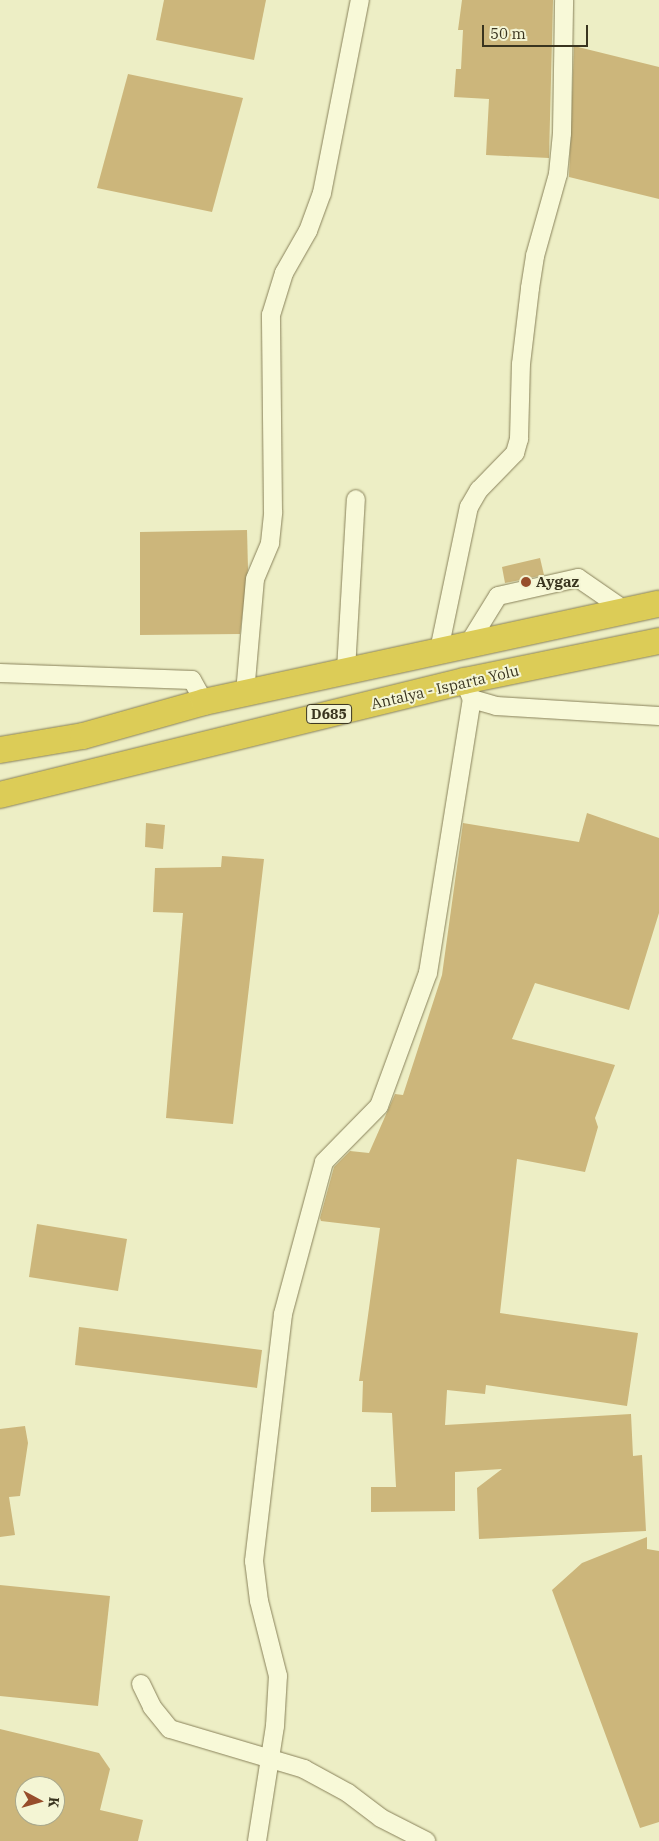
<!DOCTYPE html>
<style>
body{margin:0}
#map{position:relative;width:659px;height:1841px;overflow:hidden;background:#edeec5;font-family:"IBM Plex Serif",serif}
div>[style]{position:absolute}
.building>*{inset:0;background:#ccb67b}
.roads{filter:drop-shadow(0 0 1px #89825b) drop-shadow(0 0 1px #89825b)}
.minor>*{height:18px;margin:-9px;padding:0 9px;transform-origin:9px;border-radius:9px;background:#f8f9d8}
.highway>*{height:26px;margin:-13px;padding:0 13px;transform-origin:13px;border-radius:13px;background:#dccc57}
.dots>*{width:14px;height:14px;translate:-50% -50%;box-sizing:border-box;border:2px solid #f4f5d4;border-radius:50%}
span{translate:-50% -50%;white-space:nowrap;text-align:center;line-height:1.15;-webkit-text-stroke:4px #f4f5d4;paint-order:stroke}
.shield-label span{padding:1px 4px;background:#f4f5d4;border:1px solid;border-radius:4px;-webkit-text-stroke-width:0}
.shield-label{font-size:14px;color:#39341f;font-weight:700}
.poi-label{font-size:15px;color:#39341f;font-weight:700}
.left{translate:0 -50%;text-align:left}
.street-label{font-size:15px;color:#39341f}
.north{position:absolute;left:15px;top:1776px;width:50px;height:50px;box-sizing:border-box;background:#f4f5d4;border:1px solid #a9a88c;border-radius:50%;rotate:96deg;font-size:14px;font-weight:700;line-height:20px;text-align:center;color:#39341f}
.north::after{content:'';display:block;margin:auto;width:18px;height:22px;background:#974d2b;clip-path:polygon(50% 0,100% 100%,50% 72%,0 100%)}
.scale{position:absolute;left:482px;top:25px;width:106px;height:22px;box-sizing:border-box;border:2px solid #39341f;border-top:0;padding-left:6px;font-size:15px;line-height:18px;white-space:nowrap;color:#39341f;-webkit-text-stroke:4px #f4f5d4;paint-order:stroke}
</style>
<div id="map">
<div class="building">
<i style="clip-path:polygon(164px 0,266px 0,254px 60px,156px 40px)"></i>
<i style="clip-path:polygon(462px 0,553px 0,549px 158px,486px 155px,489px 99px,454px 97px,456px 69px,461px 69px,463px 30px,458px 30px)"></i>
<i style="clip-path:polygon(574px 46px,659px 67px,659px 199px,569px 177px)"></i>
<i style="clip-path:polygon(128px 74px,243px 98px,212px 212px,97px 188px)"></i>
<i style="clip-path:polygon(247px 530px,248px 569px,240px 634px,140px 635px,140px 532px)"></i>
<i style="clip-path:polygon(540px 558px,544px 575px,505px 583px,502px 567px)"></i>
<i style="clip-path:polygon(587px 813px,659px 838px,659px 913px,629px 1010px,535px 983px,512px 1039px,615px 1065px,595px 1118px,598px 1127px,585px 1172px,517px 1159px,500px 1313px,638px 1333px,627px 1406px,486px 1385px,485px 1394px,447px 1390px,445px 1425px,631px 1414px,633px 1456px,642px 1455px,646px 1531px,479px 1539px,477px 1488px,502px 1469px,455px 1472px,455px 1511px,371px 1512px,371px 1487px,396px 1487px,392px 1413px,362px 1412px,363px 1381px,359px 1381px,380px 1228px,321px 1221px,320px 1218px,334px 1167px,350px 1151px,369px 1153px,395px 1094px,403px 1095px,442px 975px,463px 823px,579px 842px)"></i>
<i style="clip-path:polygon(146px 823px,165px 825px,163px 849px,145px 847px)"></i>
<i style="clip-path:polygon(222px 856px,264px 859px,233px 1124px,166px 1118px,183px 913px,153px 912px,155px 868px,221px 867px)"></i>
<i style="clip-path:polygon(37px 1224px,127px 1239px,118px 1291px,29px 1277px)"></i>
<i style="clip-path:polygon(79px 1327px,262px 1350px,257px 1388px,75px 1365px)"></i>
<i style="clip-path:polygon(25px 1426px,28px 1443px,20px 1496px,9px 1497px,15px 1535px,0 1537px,0 1429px)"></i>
<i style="clip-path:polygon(647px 1537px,647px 1549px,659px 1551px,659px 1822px,640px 1828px,552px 1590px,582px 1563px)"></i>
<i style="clip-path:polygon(0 1585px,110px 1596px,98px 1706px,0 1696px)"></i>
<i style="clip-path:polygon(evenodd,0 1729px,99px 1753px,110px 1769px,100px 1810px,143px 1820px,138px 1841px,0 1841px,0 1729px,25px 1786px,55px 1786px,55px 1816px,25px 1816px,25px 1786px)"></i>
</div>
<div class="roads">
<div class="minor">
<i style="left:469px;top:643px;width:55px;rotate:-58.3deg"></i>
<i style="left:498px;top:596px;width:82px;rotate:-12.7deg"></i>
<i style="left:578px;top:578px;width:58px;rotate:34.5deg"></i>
<i style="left:439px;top:650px;width:146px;rotate:-78.2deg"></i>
<i style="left:469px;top:507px;width:20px;rotate:-60deg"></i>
<i style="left:479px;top:490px;width:52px;rotate:-45.8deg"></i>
<i style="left:515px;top:453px;width:15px;rotate:-74deg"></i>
<i style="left:519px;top:439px;width:75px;rotate:-88.5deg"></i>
<i style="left:521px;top:364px;width:77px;rotate:-83.2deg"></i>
<i style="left:530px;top:288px;width:32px;rotate:-81deg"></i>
<i style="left:535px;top:256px;width:85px;rotate:-74.3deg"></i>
<i style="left:558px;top:174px;width:41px;rotate:-84.4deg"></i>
<i style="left:562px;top:133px;width:133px;rotate:-89.1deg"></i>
<i style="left:346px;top:670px;width:171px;rotate:-86.7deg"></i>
<i style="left:0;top:673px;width:192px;rotate:2.1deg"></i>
<i style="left:192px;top:680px;width:25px;rotate:61deg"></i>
<i style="left:467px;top:688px;width:12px;rotate:66deg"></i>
<i style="left:472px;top:699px;width:25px;rotate:16deg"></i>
<i style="left:496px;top:706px;width:163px;rotate:3.5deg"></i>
<i style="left:245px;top:693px;width:114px;rotate:-85deg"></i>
<i style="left:255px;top:579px;width:39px;rotate:-67deg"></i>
<i style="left:270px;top:543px;width:31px;rotate:-84deg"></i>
<i style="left:273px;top:512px;width:197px;rotate:-90.6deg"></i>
<i style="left:271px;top:315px;width:44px;rotate:-72.8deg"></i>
<i style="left:284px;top:273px;width:48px;rotate:-60.3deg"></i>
<i style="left:308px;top:231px;width:40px;rotate:-69.8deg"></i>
<i style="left:322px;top:193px;width:197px;rotate:-78.9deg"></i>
<i style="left:141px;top:1684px;width:25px;rotate:64deg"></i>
<i style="left:152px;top:1707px;width:28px;rotate:51deg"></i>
<i style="left:170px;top:1729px;width:140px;rotate:16.6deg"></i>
<i style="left:304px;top:1769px;width:50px;rotate:28.6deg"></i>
<i style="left:348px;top:1793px;width:41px;rotate:37.1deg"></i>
<i style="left:381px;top:1818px;width:51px;rotate:27.1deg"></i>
<i style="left:257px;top:1841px;width:116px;rotate:-81.1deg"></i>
<i style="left:275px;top:1726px;width:50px;rotate:-86.6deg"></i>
<i style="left:278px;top:1676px;width:77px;rotate:-104.2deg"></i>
<i style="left:259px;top:1601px;width:40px;rotate:-97.1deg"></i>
<i style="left:254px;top:1561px;width:249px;rotate:-83.3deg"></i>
<i style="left:283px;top:1314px;width:157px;rotate:-74.9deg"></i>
<i style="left:324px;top:1162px;width:78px;rotate:-45.5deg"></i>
<i style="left:379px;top:1106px;width:142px;rotate:-69.8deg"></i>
<i style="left:428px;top:973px;width:278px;rotate:-80.9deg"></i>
</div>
<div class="highway">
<i style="left:0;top:750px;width:84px;rotate:-9.6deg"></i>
<i style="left:83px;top:736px;width:126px;rotate:-15.7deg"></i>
<i style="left:204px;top:702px;width:465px;rotate:-12.2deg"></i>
<i style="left:0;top:795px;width:478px;rotate:-13.8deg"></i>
<i style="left:464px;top:681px;width:199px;rotate:-11.6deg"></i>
</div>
</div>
<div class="dots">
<i style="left:526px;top:582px;background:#974d2b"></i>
</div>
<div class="shield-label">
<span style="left:329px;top:714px">D685</span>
</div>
<div class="poi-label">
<span class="left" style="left:536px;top:582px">Aygaz</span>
</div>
<div class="street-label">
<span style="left:445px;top:687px;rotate:-13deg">Antalya - Isparta Yolu</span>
</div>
<div class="north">K</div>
<div class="scale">50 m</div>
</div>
